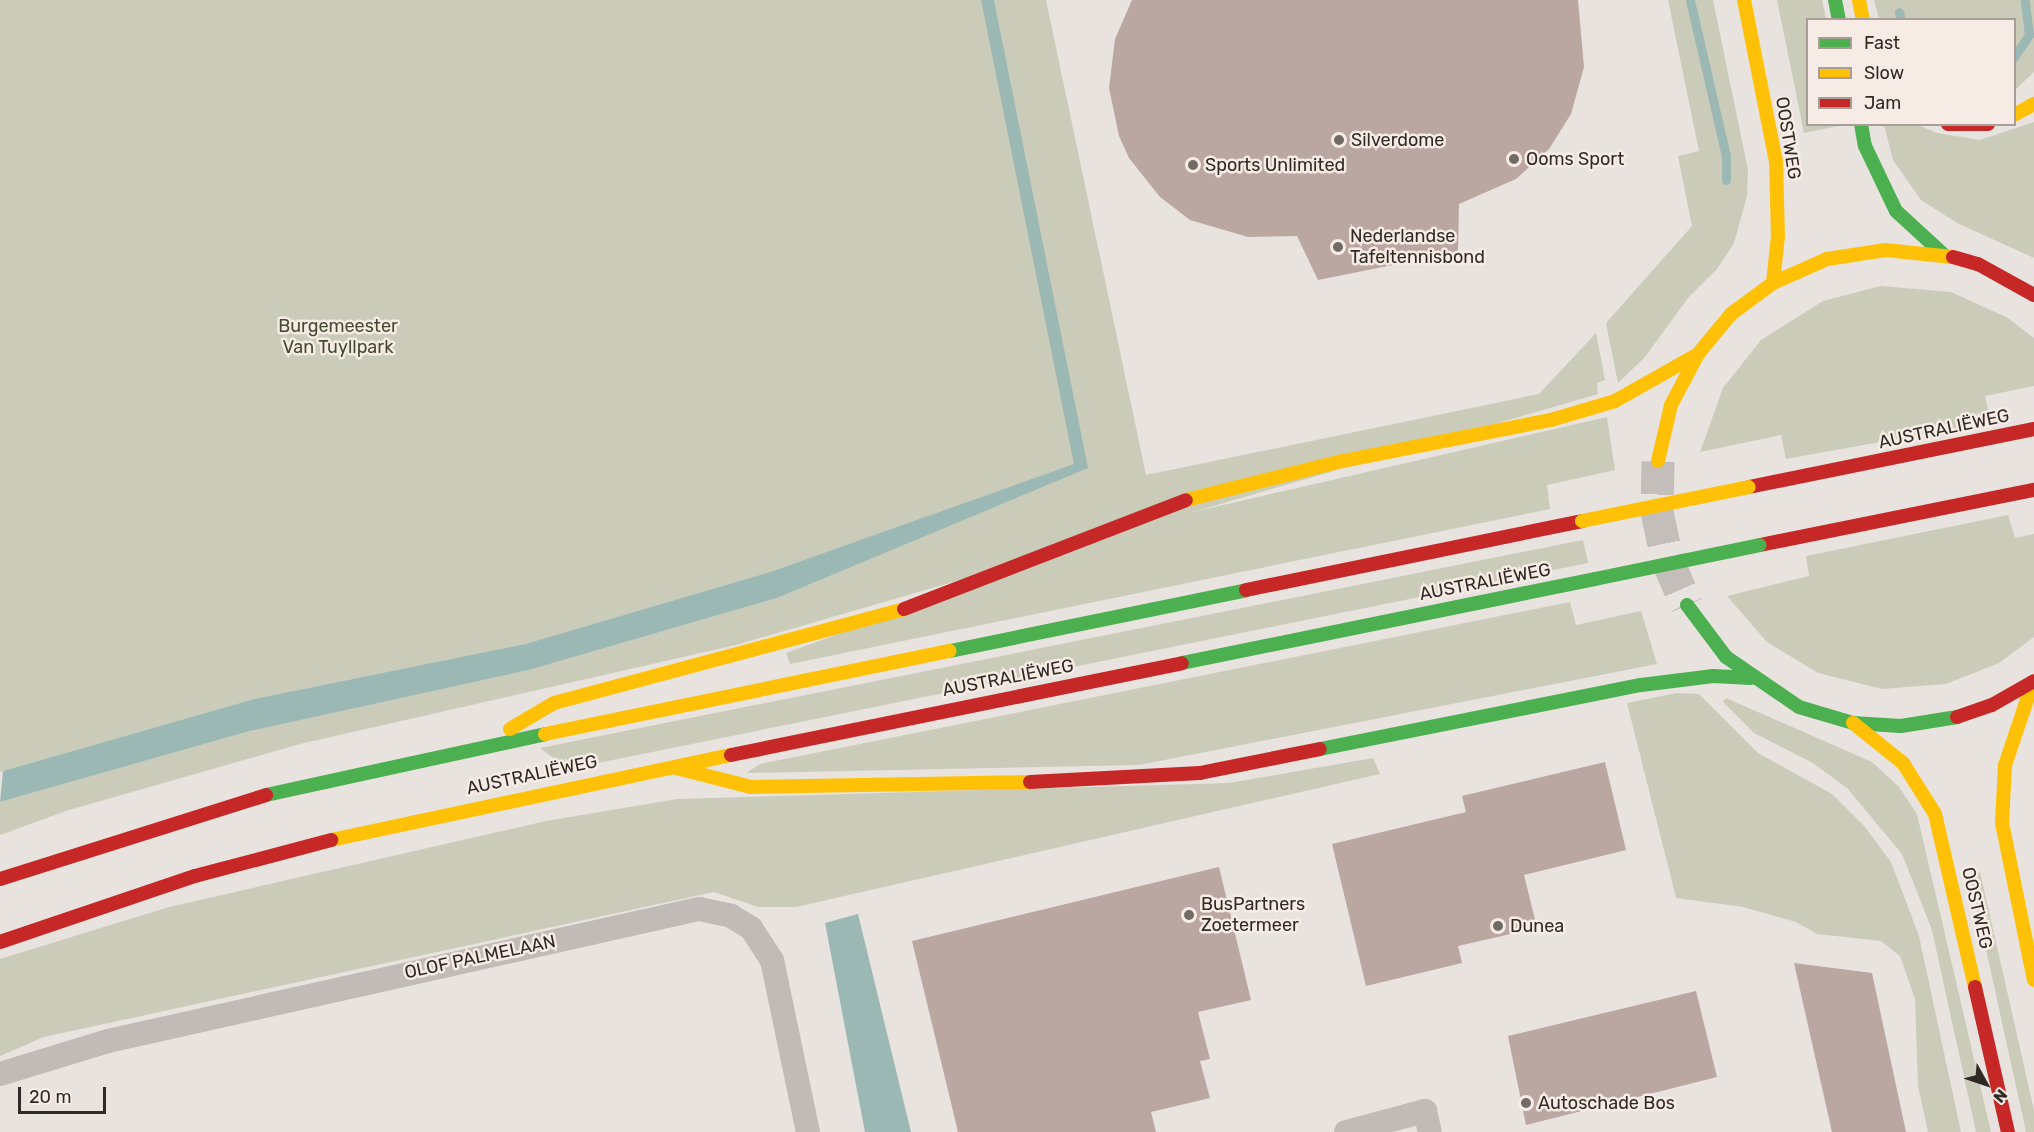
<!DOCTYPE html>
<meta charset="utf-8">
<style>
body{margin:0}
#map{position:relative;width:2034px;height:1132px;overflow:hidden;background:#e8e3de;font-family:Rubik,sans-serif}
div>[style]{position:absolute}
.green>*{inset:0;background:#caccb9}
.water>*{inset:0;background:#9cb8b5}
.stream>*{height:9px;margin:-4.5px;padding:0 4.5px;transform-origin:4.5px;border-radius:4.5px;background:#9cb8b5}
.building>*{inset:0;background:#baa7a2}
.primary-tunnel>*{height:33px;margin-top:-16.5px;transform-origin:0;background:repeating-linear-gradient(90deg,#c3beb9 0 33px,transparent 0 49px)}
.street>*{height:24px;margin:-12px;padding:0 12px;transform-origin:12px;border-radius:12px;background:#c1bbb7}
.fast>*{height:14px;margin:-7px;padding:0 7px;transform-origin:7px;border-radius:7px;background:#4caf50}
.slow>*{height:14px;margin:-7px;padding:0 7px;transform-origin:7px;border-radius:7px;background:#ffc107}
.jam>*{height:14px;margin:-7px;padding:0 7px;transform-origin:7px;border-radius:7px;background:#c62828}
.fast-bridge>*{height:14px;margin:-7px;padding:0 7px;transform-origin:7px;border-radius:7px;background:#4caf50}
.slow-bridge>*{height:14px;margin:-7px;padding:0 7px;transform-origin:7px;border-radius:7px;background:#ffc107}
.dots>*{width:16px;height:16px;translate:-50% -50%;box-sizing:border-box;border:3px solid #f6ece5;border-radius:50%}
span{translate:-50% -50%;white-space:nowrap;text-align:center;line-height:1.15;-webkit-text-stroke:5px #f6ece5;paint-order:stroke}
.street-label{font-size:18px;color:#312926}
.poi-label{font-size:18px;color:#312926}
.left{translate:0 -50%;text-align:left}
.park-label{font-size:18px;color:#434c2e}
.legend{position:absolute;left:1806px;top:18px;width:210px;height:108px;box-sizing:border-box;background:#f6ece5;border:2px solid #a79e99;margin:0;padding:8px 10px;list-style:none;font-size:18px;color:#312926}
.legend li{display:flex;align-items:center;gap:12px;height:30px}
.legend b{width:30px;border:2px solid #a79e99}
.north{position:absolute;left:1956px;top:1054px;width:60px;height:60px;-webkit-text-stroke:4px #f6ece5;paint-order:stroke;rotate:130deg;font-size:16px;font-weight:700;line-height:24px;text-align:center;color:#312926}
.north::after{content:'';display:block;margin:auto;width:21px;height:27px;background:#312926;clip-path:polygon(50% 0,100% 100%,50% 72%,0 100%)}
.scale{position:absolute;left:18px;top:1087px;width:88px;height:27px;box-sizing:border-box;border:3px solid #312926;border-top:0;padding-left:8px;font-size:18px;line-height:21px;white-space:nowrap;color:#312926;-webkit-text-stroke:4px #f6ece5;paint-order:stroke}
</style>
<div id="map">
<div class="green">
<i style="clip-path:polygon(0 0,1046px 0,1146px 475px,1539px 394px,1596px 333px,1605px 380px,1597px 383px,1598px 394px,736px 645px,300px 744px,69px 810px,0 835px,0 802px,250px 731px,529px 670px,777px 598px,1088px 467px,1075px 464px,773px 571px,525px 644px,254px 699px,0 772px)"></i>
<i style="clip-path:polygon(1668px 0,1713px 0,1748px 170px,1747px 196px,1734px 243px,1717px 269px,1688px 298px,1645px 357px,1618px 383px,1606px 323px,1692px 226px,1678px 156px,1699px 151px)"></i>
<i style="clip-path:polygon(1777px 0,1822px 0,1826px 19px,1808px 20px,1808px 124px,1843px 125px,1804px 133px)"></i>
<i style="clip-path:polygon(1874px 0,2034px 0,2034px 72px,2015px 90px,2014px 20px,1879px 19px)"></i>
<i style="clip-path:polygon(2034px 122px,2034px 258px,1957px 223px,1921px 200px,1893px 160px,1884px 125px,1918px 125px,1937px 133px,1980px 140px)"></i>
<i style="clip-path:polygon(1881px 286px,1951px 292px,2008px 318px,2034px 338px,2034px 386px,1985px 396px,1991px 422px,1786px 459px,1781px 435px,1700px 452px,1723px 388px,1761px 340px,1823px 301px)"></i>
<i style="clip-path:polygon(1607px 417px,1615px 470px,1547px 485px,1550px 509px,790px 664px,786px 653px,1149px 522px)"></i>
<i style="clip-path:polygon(2008px 515px,2015px 538px,2034px 534px,2034px 637px,1999px 663px,1946px 684px,1882px 689px,1818px 673px,1767px 642px,1727px 596px,1809px 576px,1806px 556px)"></i>
<i style="clip-path:polygon(1583px 540px,1588px 563px,568px 769px,540px 748px)"></i>
<i style="clip-path:polygon(1570px 602px,1576px 625px,1641px 611px,1657px 664px,1139px 765px,746px 773px,760px 764px)"></i>
<i style="clip-path:polygon(1677px 693px,1699px 694px,1758px 753px,1832px 794px,1865px 827px,1891px 862px,1919px 936px,1961px 1132px,1928px 1132px,1918px 1086px,1915px 999px,1900px 956px,1881px 941px,1817px 934px,1796px 922px,1743px 907px,1676px 898px,1627px 703px)"></i>
<i style="clip-path:polygon(1726px 698px,1872px 762px,1899px 787px,1917px 814px,1991px 1132px,1976px 1132px,1932px 930px,1902px 854px,1848px 789px,1813px 763px,1754px 733px,1723px 702px)"></i>
<i style="clip-path:polygon(1373px 758px,1380px 774px,796px 907px,758px 907px,714px 892px,44px 1037px,0 1056px,0 959px,169px 907px,546px 821px,677px 799px,1229px 783px)"></i>
<i style="clip-path:polygon(1980px 872px,2034px 1110px,2034px 1132px,2026px 1132px,1970px 876px)"></i>
</div>
<div class="water">
<i style="clip-path:polygon(981px 0,994px 0,1088px 468px,777px 598px,529px 670px,250px 731px,0 802px,3px 771px,254px 699px,525px 644px,773px 571px,1074px 464px)"></i>
<i style="clip-path:polygon(858px 914px,911px 1132px,865px 1132px,825px 923px)"></i>
</div>
<div class="stream">
<i style="left:1690px;top:0;width:160px;rotate:77deg"></i>
<i style="left:1726px;top:156px;width:24px;rotate:90deg"></i>
<i style="left:1899px;top:12px;width:8px;rotate:76deg"></i>
<i style="left:2014px;top:57px;width:27px;rotate:-56deg"></i>
<i style="left:2029px;top:35px;width:35px;rotate:-97deg"></i>
</div>
<div class="building">
<i style="clip-path:polygon(1132px 0,1578px 0,1584px 67px,1571px 114px,1549px 149px,1516px 179px,1459px 204px,1458px 252px,1318px 280px,1297px 236px,1248px 237px,1190px 220px,1160px 197px,1129px 158px,1119px 136px,1109px 88px,1115px 39px)"></i>
<i style="clip-path:polygon(1605px 762px,1626px 850px,1524px 875px,1537px 928px,1458px 946px,1462px 963px,1366px 986px,1332px 844px,1466px 812px,1462px 796px)"></i>
<i style="clip-path:polygon(1219px 867px,1251px 1000px,1198px 1012px,1210px 1059px,1200px 1061px,1210px 1098px,1151px 1112px,1156px 1132px,958px 1132px,912px 941px)"></i>
<i style="clip-path:polygon(1794px 963px,1872px 973px,1906px 1132px,1832px 1132px)"></i>
<i style="clip-path:polygon(1696px 991px,1717px 1077px,1526px 1125px,1508px 1036px)"></i>
</div>
<div class="primary-tunnel">
<i style="left:1658px;top:461px;width:50px;rotate:91.1deg"></i>
<i style="left:1657px;top:511px;width:49px;rotate:78.2deg"></i>
<i style="left:1667px;top:559px;width:50px;rotate:66.5deg"></i>
</div>
<div class="street">
<i style="left:0;top:1074px;width:113px;rotate:-17deg"></i>
<i style="left:108px;top:1041px;width:606px;rotate:-12.59deg"></i>
<i style="left:699px;top:909px;width:33px;rotate:12deg"></i>
<i style="left:731px;top:916px;width:23px;rotate:31deg"></i>
<i style="left:751px;top:928px;width:38px;rotate:57deg"></i>
<i style="left:772px;top:960px;width:176px;rotate:78.2deg"></i>
<i style="left:1346px;top:1132px;width:82px;rotate:-14.9deg"></i>
<i style="left:1425px;top:1111px;width:22px;rotate:77deg"></i>
</div>
<div class="fast">
<i style="left:1835px;top:0;width:20px;rotate:79deg"></i>
<i style="left:1861px;top:124px;width:22px;rotate:80deg"></i>
<i style="left:1865px;top:146px;width:72px;rotate:64.5deg"></i>
<i style="left:1896px;top:211px;width:64px;rotate:42.5deg"></i>
<i style="left:1687px;top:605px;width:65px;rotate:53.1deg"></i>
<i style="left:1726px;top:657px;width:88px;rotate:34.4deg"></i>
<i style="left:1799px;top:707px;width:56px;rotate:16.5deg"></i>
<i style="left:1853px;top:723px;width:48px;rotate:3.6deg"></i>
<i style="left:1901px;top:726px;width:57px;rotate:-9.1deg"></i>
<i style="left:950px;top:651px;width:302px;rotate:-11.6deg"></i>
<i style="left:1182px;top:663px;width:421px;rotate:-11.5deg"></i>
<i style="left:1320px;top:749px;width:327px;rotate:-11.3deg"></i>
<i style="left:1641px;top:685px;width:73px;rotate:-7.1deg"></i>
<i style="left:1713px;top:676px;width:38px;rotate:3deg"></i>
<i style="left:266px;top:795px;width:286px;rotate:-12.3deg"></i>
</div>
<div class="slow">
<i style="left:1744px;top:0;width:164px;rotate:78.8deg"></i>
<i style="left:1776px;top:161px;width:75px;rotate:88.5deg"></i>
<i style="left:1778px;top:236px;width:47px;rotate:96.1deg"></i>
<i style="left:1859px;top:0;width:20px;rotate:79deg"></i>
<i style="left:2014px;top:115px;width:23px;rotate:-29deg"></i>
<i style="left:1658px;top:461px;width:57px;rotate:-76.9deg"></i>
<i style="left:1671px;top:405px;width:58px;rotate:-62.1deg"></i>
<i style="left:1698px;top:354px;width:52px;rotate:-50.5deg"></i>
<i style="left:1731px;top:314px;width:52px;rotate:-36.4deg"></i>
<i style="left:1773px;top:283px;width:59px;rotate:-24deg"></i>
<i style="left:1827px;top:259px;width:59px;rotate:-8.8deg"></i>
<i style="left:1885px;top:250px;width:68px;rotate:5.9deg"></i>
<i style="left:1186px;top:500px;width:162px;rotate:-14deg"></i>
<i style="left:1343px;top:461px;width:212px;rotate:-11.2deg"></i>
<i style="left:1551px;top:420px;width:67px;rotate:-16.5deg"></i>
<i style="left:1615px;top:401px;width:95px;rotate:-29.5deg"></i>
<i style="left:2033px;top:682px;width:88px;rotate:108.6deg"></i>
<i style="left:2005px;top:765px;width:58px;rotate:93deg"></i>
<i style="left:2002px;top:823px;width:160px;rotate:78.5deg"></i>
<i style="left:1853px;top:723px;width:64px;rotate:38.7deg"></i>
<i style="left:1903px;top:763px;width:60px;rotate:57.9deg"></i>
<i style="left:1935px;top:814px;width:178px;rotate:77deg"></i>
<i style="left:510px;top:729px;width:51px;rotate:-30.6deg"></i>
<i style="left:554px;top:703px;width:362px;rotate:-15deg"></i>
<i style="left:545px;top:734px;width:413px;rotate:-11.6deg"></i>
<i style="left:676px;top:768px;width:77px;rotate:14.2deg"></i>
<i style="left:751px;top:787px;width:279px;rotate:-1deg"></i>
<i style="left:331px;top:840px;width:409px;rotate:-12deg"></i>
</div>
<div class="jam">
<i style="left:1948px;top:124px;width:40px"></i>
<i style="left:1953px;top:257px;width:26px;rotate:16deg"></i>
<i style="left:1978px;top:264px;width:64px;rotate:29deg"></i>
<i style="left:1749px;top:487px;width:291px;rotate:-11.5deg"></i>
<i style="left:1760px;top:545px;width:279px;rotate:-11.4deg"></i>
<i style="left:1246px;top:590px;width:343px;rotate:-11.6deg"></i>
<i style="left:904px;top:609px;width:302px;rotate:-21.1deg"></i>
<i style="left:1957px;top:717px;width:37px;rotate:-19deg"></i>
<i style="left:1992px;top:705px;width:48px;rotate:-29.7deg"></i>
<i style="left:731px;top:755px;width:460px;rotate:-11.5deg"></i>
<i style="left:1030px;top:782px;width:170px;rotate:-3deg"></i>
<i style="left:1200px;top:773px;width:122px;rotate:-11.3deg"></i>
<i style="left:0;top:879px;width:279px;rotate:-17.5deg"></i>
<i style="left:0;top:942px;width:206px;rotate:-18.7deg"></i>
<i style="left:195px;top:876px;width:141px;rotate:-14.8deg"></i>
<i style="left:1975px;top:987px;width:149px;rotate:77.2deg"></i>
</div>
<div class="fast-bridge">
<i style="left:1595px;top:579px;width:168px;rotate:-11.6deg"></i>
</div>
<div class="slow-bridge">
<i style="left:1582px;top:521px;width:170px;rotate:-11.5deg"></i>
</div>
<div class="dots">
<i style="left:1339px;top:140px;background:#716a66"></i>
<i style="left:1514px;top:159px;background:#716a66"></i>
<i style="left:1193px;top:165px;background:#716a66"></i>
<i style="left:1338px;top:247px;background:#716a66"></i>
<i style="left:1189px;top:915px;background:#716a66"></i>
<i style="left:1498px;top:926px;background:#716a66"></i>
<i style="left:1526px;top:1103px;background:#716a66"></i>
</div>
<div class="street-label">
<span style="left:1788px;top:138px;rotate:81deg">OOSTWEG</span>
<span style="left:1944px;top:429px;rotate:-12deg">AUSTRALIËWEG</span>
<span style="left:1485px;top:582px;rotate:-11deg">AUSTRALIËWEG</span>
<span style="left:1008px;top:678px;rotate:-11deg">AUSTRALIËWEG</span>
<span style="left:532px;top:775px;rotate:-12deg">AUSTRALIËWEG</span>
<span style="left:1977px;top:908px;rotate:77deg">OOSTWEG</span>
<span style="left:480px;top:957px;rotate:-12deg">OLOF PALMELAAN</span>
</div>
<div class="poi-label">
<span class="left" style="left:1351px;top:140px">Silverdome</span>
<span class="left" style="left:1526px;top:159px">Ooms Sport</span>
<span class="left" style="left:1205px;top:165px">Sports Unlimited</span>
<span class="left" style="left:1350px;top:247px">Nederlandse<br>Tafeltennisbond</span>
<span class="left" style="left:1201px;top:915px">BusPartners<br>Zoetermeer</span>
<span class="left" style="left:1510px;top:926px">Dunea</span>
<span class="left" style="left:1538px;top:1103px">Autoschade Bos</span>
</div>
<div class="park-label">
<span style="left:338px;top:337px">Burgemeester<br>Van Tuyllpark</span>
</div>
<ul class="legend">
<li><b style="height:8px;background:#4caf50"></b>Fast</li>
<li><b style="height:8px;background:#ffc107"></b>Slow</li>
<li><b style="height:8px;background:#c62828"></b>Jam</li>
</ul>
<div class="north">N</div>
<div class="scale">20 m</div>
</div>
